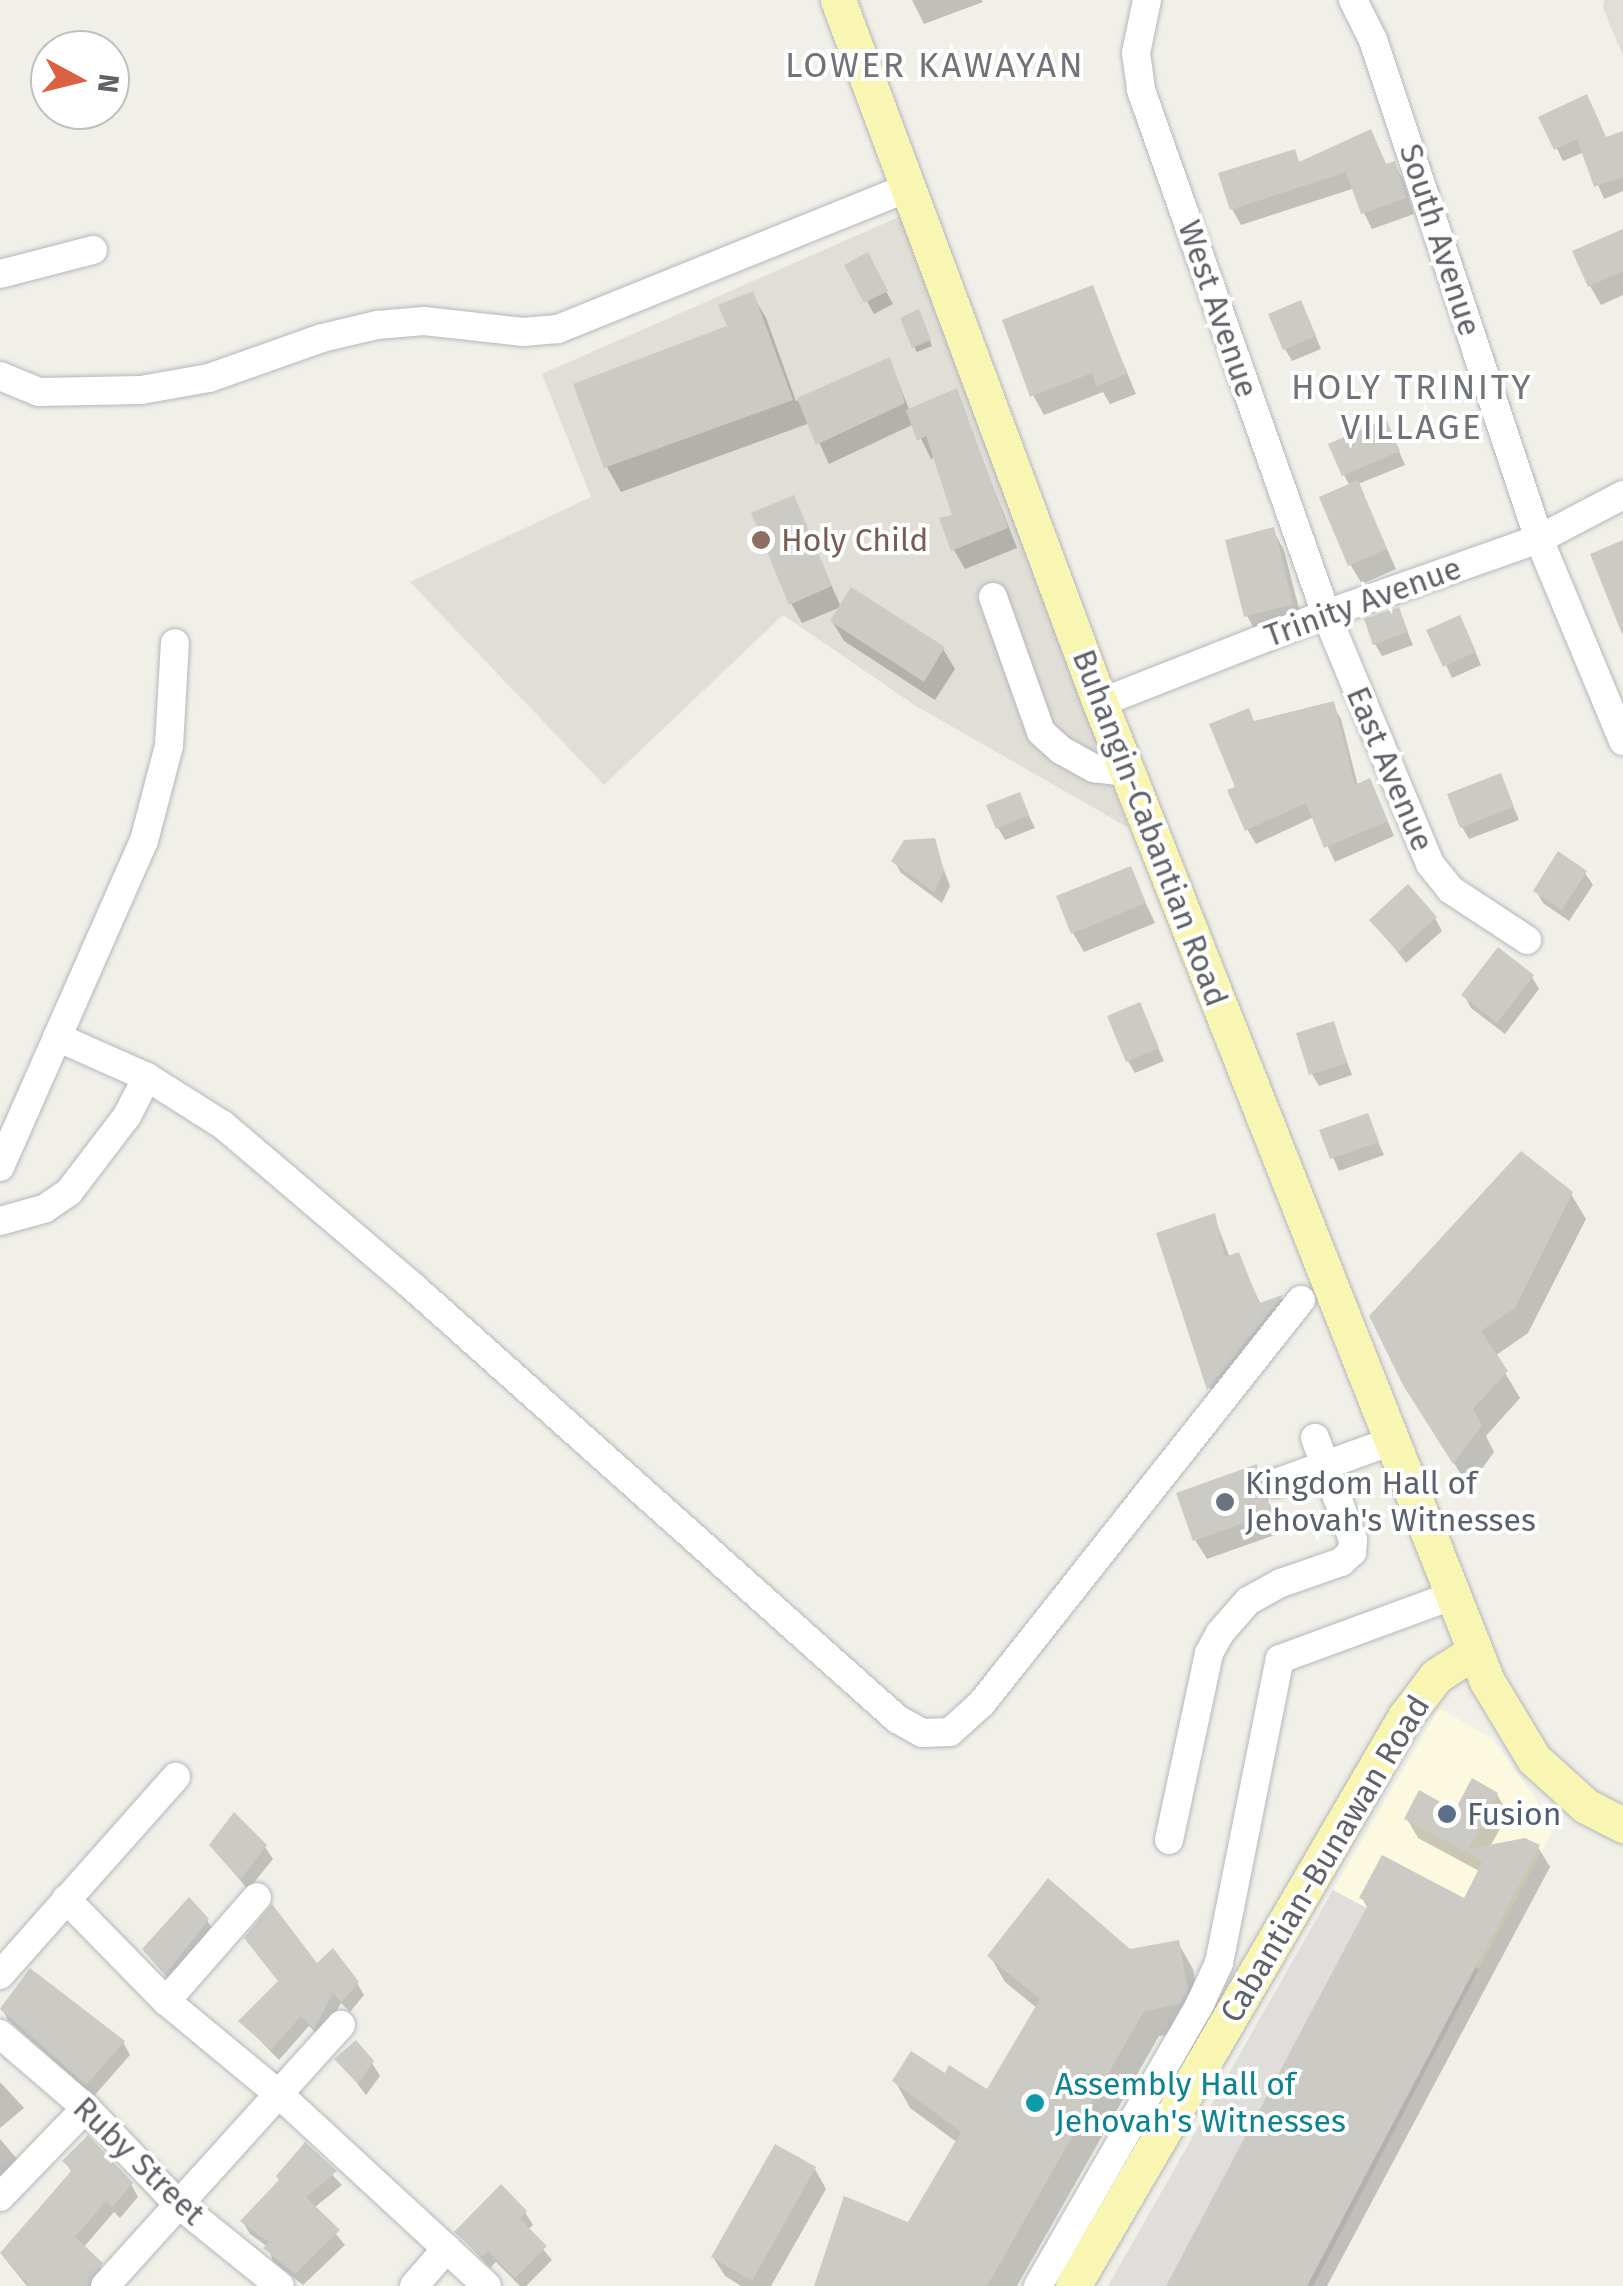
<!DOCTYPE html>
<style>
body{margin:0}
#map{position:relative;width:1623px;height:2286px;overflow:hidden;background:#f0efe8;font-family:"Fira Sans",sans-serif}
div>[style]{position:absolute}
.commercial>*{inset:0;background:#fcf9e1}
.industrial>*{inset:0;background:#dfdeda}
.education>*{inset:0;background:#e0ded6}
.shadow>*{inset:0;background:#0003}
.building>*{inset:0;background:#cccac4}
.roads{filter:drop-shadow(0 0 2px #b5b7bb) drop-shadow(0 0 2px #b5b7bb)}
.minor>*{height:28px;margin:-14px;padding:0 14px;transform-origin:14px;border-radius:14px;background:#fff}
.major>*{height:35px;margin:-17.5px;padding:0 17.5px;transform-origin:17.5px;border-radius:17.5px;background:#f9f6b4}
.dots>*{width:28px;height:28px;translate:-50% -50%;box-sizing:border-box;border:5px solid #fff;border-radius:50%}
span{translate:-50% -50%;white-space:nowrap;text-align:center;line-height:1.15;-webkit-text-stroke:8px #fff;paint-order:stroke}
.street-label{font-size:32px;color:#5f6267}
.education-label{font-size:32px;color:#785e54}
.left{translate:0 -50%;text-align:left}
.worship-label{font-size:32px;color:#5b616d}
.service-label{font-size:32px;color:#4e5e75}
.culture-label{font-size:32px;color:#0d838f}
.neighbourhood-label{font-size:35px;color:#707479;letter-spacing:2.5px}
.north{position:absolute;left:30px;top:30px;width:100px;height:100px;box-sizing:border-box;background:#fff;border:2px solid #bfc0c2;border-radius:50%;rotate:97deg;font-size:28px;font-weight:700;line-height:40px;text-align:center;color:#5f6267}
.north::after{content:'';display:block;margin:auto;width:35px;height:45px;background:#dc6042;clip-path:polygon(50% 0,100% 100%,50% 72%,0 100%)}
</style>
<div id="map">
<div class="commercial">
<i style="clip-path:polygon(1439px 1708px,1493px 1739px,1555px 1826px,1479px 1969px,1333px 1890px)"></i>
</div>
<div class="industrial">
<i style="clip-path:polygon(1333px 1890px,1479px 1969px,1313px 2286px,1108px 2286px)"></i>
</div>
<div class="education">
<i style="clip-path:polygon(1604px 0,1623px 0,1623px 56px,1603px 8px)"></i>
<i style="clip-path:polygon(901px 216px,1129px 828px,916px 706px,783px 615px,604px 785px,410px 582px,591px 497px,542px 374px)"></i>
</div>
<div class="shadow">
<i style="clip-path:polygon(912px 0,982px 0,983px 2px,924px 24px)"></i>
<i style="clip-path:polygon(1542px 118px,1606px 139px,1623px 133px,1623px 191px,1604px 199px,1584px 152px,1563px 161px)"></i>
<i style="clip-path:polygon(1370px 132px,1387px 166px,1394px 164px,1403px 179px,1414px 214px,1372px 229px,1352px 189px,1241px 225px,1232px 209px,1294px 152px,1300px 163px)"></i>
<i style="clip-path:polygon(1623px 232px,1623px 295px,1601px 305px,1590px 286px)"></i>
<i style="clip-path:polygon(867px 256px,893px 304px,874px 314px,847px 266px)"></i>
<i style="clip-path:polygon(1092px 288px,1136px 394px,1110px 404px,1103px 392px,1044px 415px,1033px 395px)"></i>
<i style="clip-path:polygon(752px 294px,766px 318px,796px 401px,889px 360px,910px 411px,956px 392px,1017px 548px,965px 569px,954px 550px,955px 516px,936px 457px,931px 459px,914px 424px,829px 464px,810px 423px,621px 492px,607px 467px,576px 386px,730px 328px)"></i>
<i style="clip-path:polygon(1307px 315px,1321px 349px,1292px 361px,1285px 349px)"></i>
<i style="clip-path:polygon(921px 318px,932px 346px,917px 352px,914px 347px)"></i>
<i style="clip-path:polygon(1392px 435px,1405px 465px,1358px 484px,1396px 569px,1362px 584px,1350px 564px,1350px 486px,1344px 475px)"></i>
<i style="clip-path:polygon(793px 498px,841px 607px,802px 623px,791px 603px)"></i>
<i style="clip-path:polygon(1273px 530px,1284px 550px,1303px 624px,1258px 635px,1247px 616px)"></i>
<i style="clip-path:polygon(1398px 610px,1413px 645px,1382px 656px,1375px 644px)"></i>
<i style="clip-path:polygon(832px 621px,943px 649px,955px 669px,935px 700px,844px 641px)"></i>
<i style="clip-path:polygon(1466px 630px,1481px 665px,1452px 678px,1430px 631px)"></i>
<i style="clip-path:polygon(1332px 704px,1341px 719px,1358px 786px,1377px 796px,1394px 836px,1335px 862px,1314px 817px,1256px 844px,1247px 829px,1238px 788px,1255px 723px)"></i>
<i style="clip-path:polygon(1500px 776px,1519px 820px,1469px 839px,1462px 827px)"></i>
<i style="clip-path:polygon(1019px 795px,1035px 828px,1005px 840px,998px 828px)"></i>
<i style="clip-path:polygon(933px 841px,950px 886px,942px 903px,901px 873px,894px 861px)"></i>
<i style="clip-path:polygon(1130px 869px,1155px 923px,1084px 952px,1073px 933px)"></i>
<i style="clip-path:polygon(1585px 873px,1593px 885px,1569px 921px,1543px 903px,1536px 891px)"></i>
<i style="clip-path:polygon(1435px 918px,1442px 931px,1406px 963px,1373px 920px)"></i>
<i style="clip-path:polygon(1532px 977px,1539px 989px,1505px 1034px,1471px 1008px,1464px 995px)"></i>
<i style="clip-path:polygon(1139px 1005px,1164px 1061px,1135px 1073px,1128px 1061px)"></i>
<i style="clip-path:polygon(1333px 1024px,1352px 1075px,1319px 1086px,1312px 1074px)"></i>
<i style="clip-path:polygon(1367px 1116px,1384px 1155px,1339px 1171px,1322px 1132px)"></i>
<i style="clip-path:polygon(1571px 1194px,1586px 1219px,1528px 1333px,1495px 1356px,1520px 1398px,1486px 1436px,1494px 1452px,1469px 1487px,1421px 1411px)"></i>
<i style="clip-path:polygon(1214px 1216px,1230px 1258px,1238px 1255px,1261px 1305px,1282px 1298px,1292px 1316px,1220px 1407px,1210px 1389px,1190px 1325px)"></i>
<i style="clip-path:polygon(1256px 1467px,1267px 1486px,1269px 1508px,1283px 1532px,1207px 1559px,1195px 1540px)"></i>
<i style="clip-path:polygon(1497px 1794px,1508px 1814px,1490px 1847px,1538px 1847px,1550px 1867px,1327px 2286px,1169px 2286px,1368px 1909px,1362px 1898px,1465px 1902px,1481px 1872px,1418px 1838px,1407px 1819px,1457px 1813px)"></i>
<i style="clip-path:polygon(212px 1845px,265px 1847px,273px 1859px,248px 1890px)"></i>
<i style="clip-path:polygon(207px 1920px,214px 1933px,173px 1985px,145px 1949px)"></i>
<i style="clip-path:polygon(1178px 1943px,1193px 1969px,1201px 2017px,1194px 2030px,1159px 2036px,1017px 2286px,817px 2286px,909px 2226px,958px 2143px,910px 2108px,895px 2081px,946px 2076px,987px 2093px,1037px 2008px,1005px 1982px,990px 1956px,1130px 1952px)"></i>
<i style="clip-path:polygon(317px 1967px,357px 1983px,364px 1995px,350px 2012px,341px 2003px,321px 2038px,309px 2026px,279px 2060px,241px 2021px)"></i>
<i style="clip-path:polygon(30px 1971px,123px 2042px,130px 2055px,94px 2096px,8px 2020px,1px 2007px)"></i>
<i style="clip-path:polygon(338px 2059px,372px 2063px,380px 2076px,366px 2095px)"></i>
<i style="clip-path:polygon(0 2082px,24px 2108px,0 2128px)"></i>
<i style="clip-path:polygon(0 2139px,18px 2160px,0 2177px)"></i>
<i style="clip-path:polygon(305px 2146px,342px 2185px,314px 2208px,345px 2245px,303px 2285px,273px 2261px,268px 2247px,250px 2234px,243px 2222px,282px 2181px)"></i>
<i style="clip-path:polygon(65px 2161px,131px 2184px,138px 2197px,120px 2218px,114px 2212px,83px 2248px,108px 2277px,101px 2286px,27px 2286px,2px 2255px,72px 2173px)"></i>
<i style="clip-path:polygon(815px 2169px,826px 2189px,771px 2286px,741px 2286px,725px 2276px,713px 2257px)"></i>
<i style="clip-path:polygon(525px 2212px,533px 2225px,527px 2230px,552px 2260px,526px 2286px,520px 2286px,496px 2262px,490px 2268px,457px 2232px)"></i>
</div>
<div class="building">
<i style="clip-path:polygon(1587px 94px,1606px 137px,1623px 131px,1623px 177px,1594px 187px,1577px 139px,1554px 150px,1538px 117px)"></i>
<i style="clip-path:polygon(1371px 129px,1386px 164px,1395px 161px,1407px 198px,1361px 214px,1346px 172px,1230px 210px,1218px 173px,1295px 149px,1299px 162px)"></i>
<i style="clip-path:polygon(1623px 229px,1623px 271px,1588px 287px,1572px 251px)"></i>
<i style="clip-path:polygon(868px 252px,888px 291px,864px 303px,844px 265px)"></i>
<i style="clip-path:polygon(1093px 285px,1127px 374px,1096px 386px,1092px 373px,1030px 397px,1002px 320px)"></i>
<i style="clip-path:polygon(753px 291px,793px 400px,604px 468px,573px 384px,727px 326px,718px 305px)"></i>
<i style="clip-path:polygon(1301px 300px,1316px 336px,1283px 350px,1268px 314px)"></i>
<i style="clip-path:polygon(919px 309px,931px 340px,912px 348px,900px 318px)"></i>
<i style="clip-path:polygon(890px 357px,905px 403px,816px 445px,797px 398px)"></i>
<i style="clip-path:polygon(957px 388px,1008px 528px,951px 551px,939px 518px,952px 515px,926px 436px,917px 441px,906px 410px)"></i>
<i style="clip-path:polygon(1386px 419px,1400px 451px,1342px 476px,1328px 444px)"></i>
<i style="clip-path:polygon(1358px 480px,1387px 549px,1348px 566px,1319px 497px)"></i>
<i style="clip-path:polygon(794px 495px,832px 586px,789px 605px,751px 513px)"></i>
<i style="clip-path:polygon(1274px 527px,1293px 604px,1244px 617px,1225px 540px)"></i>
<i style="clip-path:polygon(1623px 540px,1623px 634px,1622px 634px,1590px 554px)"></i>
<i style="clip-path:polygon(851px 587px,945px 647px,924px 682px,830px 621px)"></i>
<i style="clip-path:polygon(1399px 607px,1408px 632px,1373px 645px,1364px 619px)"></i>
<i style="clip-path:polygon(1460px 615px,1476px 652px,1443px 667px,1426px 630px)"></i>
<i style="clip-path:polygon(1334px 701px,1355px 785px,1370px 778px,1388px 821px,1324px 848px,1306px 803px,1245px 831px,1227px 790px,1235px 787px,1209px 724px,1249px 708px,1254px 721px)"></i>
<i style="clip-path:polygon(1501px 773px,1514px 807px,1460px 828px,1447px 794px)"></i>
<i style="clip-path:polygon(1020px 792px,1029px 815px,996px 829px,986px 805px)"></i>
<i style="clip-path:polygon(935px 838px,944px 871px,934px 892px,891px 861px,904px 840px)"></i>
<i style="clip-path:polygon(1558px 851px,1587px 871px,1562px 910px,1533px 891px)"></i>
<i style="clip-path:polygon(1131px 866px,1146px 903px,1071px 934px,1056px 896px)"></i>
<i style="clip-path:polygon(1408px 884px,1437px 917px,1398px 952px,1369px 920px)"></i>
<i style="clip-path:polygon(1498px 947px,1534px 975px,1497px 1023px,1461px 995px)"></i>
<i style="clip-path:polygon(1140px 1002px,1159px 1048px,1126px 1062px,1107px 1016px)"></i>
<i style="clip-path:polygon(1334px 1021px,1347px 1063px,1309px 1075px,1296px 1033px)"></i>
<i style="clip-path:polygon(1368px 1113px,1379px 1142px,1330px 1159px,1319px 1130px)"></i>
<i style="clip-path:polygon(1521px 1151px,1573px 1192px,1515px 1308px,1481px 1331px,1508px 1371px,1473px 1409px,1482px 1425px,1453px 1464px,1403px 1385px,1369px 1316px)"></i>
<i style="clip-path:polygon(1215px 1213px,1225px 1257px,1239px 1252px,1259px 1303px,1283px 1295px,1207px 1390px,1156px 1233px)"></i>
<i style="clip-path:polygon(1257px 1464px,1259px 1488px,1275px 1512px,1193px 1541px,1176px 1493px)"></i>
<i style="clip-path:polygon(1472px 1778px,1498px 1793px,1468px 1849px,1525px 1838px,1540px 1845px,1307px 2286px,1166px 2286px,1369px 1903px,1359px 1898px,1382px 1855px,1464px 1898px,1483px 1861px,1404px 1819px,1419px 1790px,1455px 1810px)"></i>
<i style="clip-path:polygon(234px 1812px,267px 1845px,240px 1880px,209px 1845px)"></i>
<i style="clip-path:polygon(1048px 1878px,1130px 1949px,1179px 1940px,1188px 1989px,1184px 1996px,1180px 2004px,1144px 2011px,987px 2286px,814px 2286px,844px 2196px,908px 2222px,961px 2132px,892px 2081px,911px 2051px,945px 2073px,949px 2065px,987px 2089px,1040px 1999px,987px 1956px)"></i>
<i style="clip-path:polygon(189px 1897px,209px 1919px,165px 1975px,142px 1949px)"></i>
<i style="clip-path:polygon(272px 1904px,317px 1963px,333px 1948px,359px 1982px,342px 2002px,333px 1993px,314px 2029px,301px 2016px,271px 2050px,238px 2021px,278px 1981px,244px 1938px)"></i>
<i style="clip-path:polygon(30px 1968px,125px 2041px,86px 2085px,0 2009px)"></i>
<i style="clip-path:polygon(356px 2040px,374px 2061px,358px 2084px,334px 2059px)"></i>
<i style="clip-path:polygon(88px 2135px,133px 2183px,112px 2207px,106px 2201px,75px 2237px,103px 2263px,88px 2286px,30px 2286px,0 2253px,72px 2170px,62px 2161px)"></i>
<i style="clip-path:polygon(305px 2142px,337px 2171px,306px 2197px,340px 2230px,295px 2274px,263px 2248px,269px 2242px,240px 2221px,279px 2180px,276px 2176px)"></i>
<i style="clip-path:polygon(775px 2144px,816px 2167px,752px 2281px,711px 2257px)"></i>
<i style="clip-path:polygon(501px 2184px,527px 2211px,520px 2219px,547px 2246px,515px 2278px,488px 2251px,482px 2257px,454px 2232px)"></i>
</div>
<div class="roads">
<div class="minor">
<i style="left:1147px;top:0;width:54px;rotate:101.7deg"></i>
<i style="left:1136px;top:53px;width:37px;rotate:82deg"></i>
<i style="left:1141px;top:90px;width:556px;rotate:70.55deg"></i>
<i style="left:1326px;top:614px;width:271px;rotate:67.4deg"></i>
<i style="left:1430px;top:864px;width:33px;rotate:51deg"></i>
<i style="left:1451px;top:890px;width:91px;rotate:33.3deg"></i>
<i style="left:1353px;top:0;width:45px;rotate:63.4deg"></i>
<i style="left:1373px;top:40px;width:526px;rotate:71.6deg"></i>
<i style="left:1539px;top:539px;width:219px;rotate:67.4deg"></i>
<i style="left:0;top:274px;width:96px;rotate:-14.5deg"></i>
<i style="left:0;top:376px;width:42px;rotate:22.3deg"></i>
<i style="left:39px;top:392px;width:102px;rotate:-1.1deg"></i>
<i style="left:141px;top:390px;width:69px;rotate:-10deg"></i>
<i style="left:209px;top:378px;width:120px;rotate:-19.5deg"></i>
<i style="left:322px;top:338px;width:57px;rotate:-13.3deg"></i>
<i style="left:377px;top:325px;width:47px;rotate:-4.9deg"></i>
<i style="left:424px;top:321px;width:100px;rotate:6.3deg"></i>
<i style="left:523px;top:332px;width:35px;rotate:-5deg"></i>
<i style="left:558px;top:329px;width:380px;rotate:-22deg"></i>
<i style="left:993px;top:597px;width:143px;rotate:70.4deg"></i>
<i style="left:1041px;top:732px;width:27px;rotate:42deg"></i>
<i style="left:1061px;top:750px;width:38px;rotate:29deg"></i>
<i style="left:1094px;top:768px;width:33px;rotate:7deg"></i>
<i style="left:1100px;top:703px;width:243px;rotate:-21.5deg"></i>
<i style="left:1326px;top:614px;width:226px;rotate:-19.4deg"></i>
<i style="left:1539px;top:539px;width:95px;rotate:-27.6deg"></i>
<i style="left:57px;top:1037px;width:98px;rotate:24deg"></i>
<i style="left:147px;top:1077px;width:90px;rotate:32.3deg"></i>
<i style="left:223px;top:1125px;width:247px;rotate:40.4deg"></i>
<i style="left:411px;top:1285px;width:652px;rotate:41.76deg"></i>
<i style="left:897px;top:1719px;width:29px;rotate:29deg"></i>
<i style="left:922px;top:1733px;width:28px;rotate:-2deg"></i>
<i style="left:950px;top:1732px;width:43px;rotate:-42.2deg"></i>
<i style="left:982px;top:1703px;width:514px;rotate:-51.64deg"></i>
<i style="left:0;top:1167px;width:356px;rotate:-66.2deg"></i>
<i style="left:144px;top:841px;width:98px;rotate:-75.3deg"></i>
<i style="left:169px;top:746px;width:103px;rotate:-86.7deg"></i>
<i style="left:0;top:1221px;width:46px;rotate:-15.3deg"></i>
<i style="left:44px;top:1209px;width:30px;rotate:-34deg"></i>
<i style="left:69px;top:1192px;width:96px;rotate:-52.7deg"></i>
<i style="left:127px;top:1116px;width:44px;rotate:-62.9deg"></i>
<i style="left:1276px;top:1483px;width:123px;rotate:-19.9deg"></i>
<i style="left:1169px;top:1840px;width:191px;rotate:-77.9deg"></i>
<i style="left:1209px;top:1653px;width:23px;rotate:-61deg"></i>
<i style="left:1220px;top:1633px;width:43px;rotate:-48.8deg"></i>
<i style="left:1248px;top:1601px;width:38px;rotate:-29deg"></i>
<i style="left:1281px;top:1583px;width:64px;rotate:-19.3deg"></i>
<i style="left:1341px;top:1562px;width:15px;rotate:-42deg"></i>
<i style="left:1352px;top:1552px;width:12px;rotate:-85deg"></i>
<i style="left:1353px;top:1540px;width:109px;rotate:-110.4deg"></i>
<i style="left:66px;top:1899px;width:143px;rotate:45.6deg"></i>
<i style="left:166px;top:2001px;width:149px;rotate:39.6deg"></i>
<i style="left:281px;top:2096px;width:280px;rotate:42.7deg"></i>
<i style="left:0;top:1975px;width:265px;rotate:-48.4deg"></i>
<i style="left:166px;top:2001px;width:138px;rotate:-48.8deg"></i>
<i style="left:0;top:2034px;width:113px;rotate:40.7deg"></i>
<i style="left:86px;top:2108px;width:132px;rotate:46.2deg"></i>
<i style="left:177px;top:2203px;width:132px;rotate:38.9deg"></i>
<i style="left:0;top:2197px;width:124px;rotate:-46deg"></i>
<i style="left:105px;top:2286px;width:352px;rotate:-47.9deg"></i>
<i style="left:414px;top:2286px;width:50px;rotate:-49deg"></i>
<i style="left:1038px;top:2286px;width:325px;rotate:-60.1deg"></i>
<i style="left:1200px;top:2004px;width:45px;rotate:-65.1deg"></i>
<i style="left:1219px;top:1963px;width:310px;rotate:-78.7deg"></i>
<i style="left:1280px;top:1659px;width:185px;rotate:-20.2deg"></i>
</div>
<div class="major">
<i style="left:838px;top:0;width:750px;rotate:69.56deg"></i>
<i style="left:1100px;top:703px;width:1052px;rotate:68.41deg"></i>
<i style="left:1487px;top:1681px;width:91px;rotate:58.9deg"></i>
<i style="left:1534px;top:1759px;width:70px;rotate:42.1deg"></i>
<i style="left:1586px;top:1806px;width:42px;rotate:27.2deg"></i>
<i style="left:1073px;top:2286px;width:659px;rotate:-59.74deg"></i>
<i style="left:1405px;top:1717px;width:51px;rotate:-52.9deg"></i>
<i style="left:1436px;top:1676px;width:46px;rotate:-32.7deg"></i>
</div>
</div>
<div class="dots">
<i style="left:761px;top:540px;background:#8d6e63"></i>
<i style="left:1225px;top:1502px;background:#6b7280"></i>
<i style="left:1447px;top:1814px;background:#5c6f8a"></i>
<i style="left:1035px;top:2103px;background:#0f9aa8"></i>
</div>
<div class="street-label">
<span style="left:1440px;top:240px;rotate:72deg">South Avenue</span>
<span style="left:1218px;top:309px;rotate:71deg">West Avenue</span>
<span style="left:1363px;top:602px;rotate:-20deg">Trinity Avenue</span>
<span style="left:1390px;top:769px;rotate:67deg">East Avenue</span>
<span style="left:1150px;top:828px;rotate:69deg">Buhangin-Cabantian Road</span>
<span style="left:1325px;top:1859px;rotate:-59deg">Cabantian-Bunawan Road</span>
<span style="left:139px;top:2161px;rotate:44deg">Ruby Street</span>
</div>
<div class="education-label">
<span class="left" style="left:781px;top:540px">Holy Child</span>
</div>
<div class="worship-label">
<span class="left" style="left:1245px;top:1502px">Kingdom Hall of<br>Jehovah's Witnesses</span>
</div>
<div class="service-label">
<span class="left" style="left:1467px;top:1814px">Fusion</span>
</div>
<div class="culture-label">
<span class="left" style="left:1055px;top:2103px">Assembly Hall of<br>Jehovah's Witnesses</span>
</div>
<div class="neighbourhood-label">
<span style="left:935px;top:65px">LOWER KAWAYAN</span>
<span style="left:1412px;top:407px">HOLY TRINITY<br>VILLAGE</span>
</div>
<div class="north">N</div>
</div>
